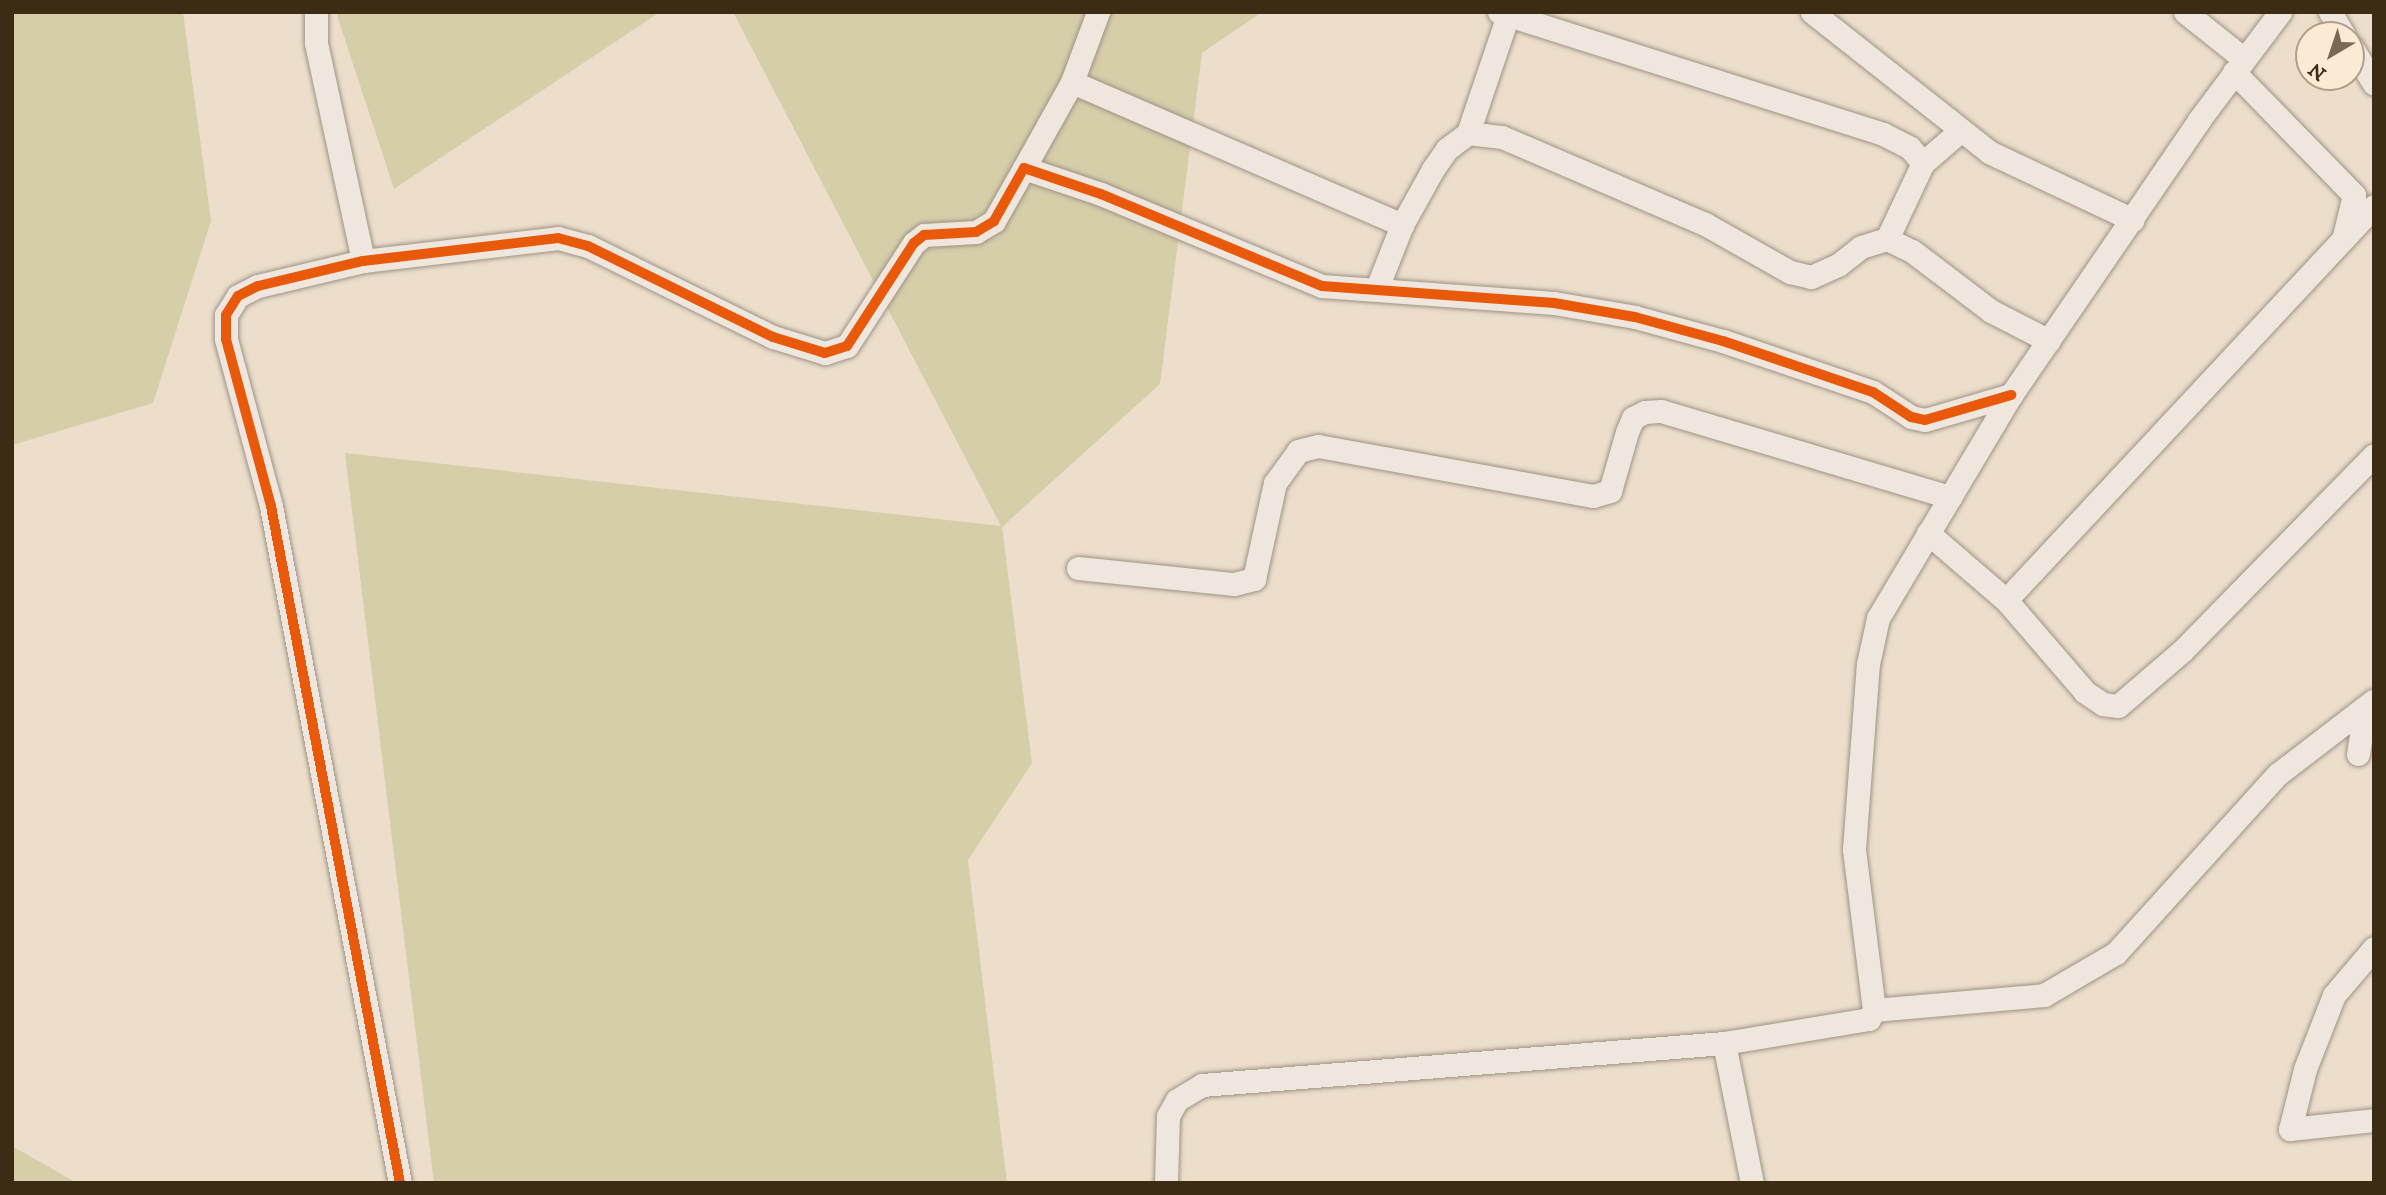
<!DOCTYPE html>
<style>
body{margin:0}
#map{position:relative;width:2386px;height:1195px;overflow:hidden;background:#ecdecb;font-family:"IM FELL DW Pica",serif}
div>[style]{position:absolute}
.green>*{inset:0;background:#d6cea9}
.roads{filter:drop-shadow(0 0 2px #9d9386) drop-shadow(0 0 2px #9d9386)}
.minor>*{height:23px;margin:-11.5px;padding:0 11.5px;transform-origin:11.5px;border-radius:11.5px;background:#efe7de}
.cycleway>*{height:10px;margin:-5px;padding:0 5px;transform-origin:5px;border-radius:5px;background:#e8590c}
span{translate:-50% -50%;white-space:nowrap;text-align:center;line-height:1.15;-webkit-text-stroke:5px #fbebd5;paint-order:stroke}
.frame{position:absolute;inset:0;border:14px solid #3d2c14;pointer-events:none}
.north{position:absolute;left:2295px;top:21px;width:70px;height:70px;box-sizing:border-box;background:#fbebd5;border:2px solid #af9f88;border-radius:50%;rotate:219deg;font-size:19px;font-weight:700;line-height:28px;text-align:center;color:#3d2c14}
.north::after{content:'';display:block;margin:auto;width:24px;height:32px;background:#7a6a54;clip-path:polygon(50% 0,100% 100%,50% 72%,0 100%)}
</style>
<div id="map">
<div class="green">
<i style="clip-path:polygon(12px 12px,183px 12px,211px 221px,153px 403px,12px 445px)"></i>
<i style="clip-path:polygon(336px 12px,660px 12px,394px 189px)"></i>
<i style="clip-path:polygon(733px 12px,1262px 12px,1202px 53px,1160px 384px,1002px 527px,1032px 763px,968px 860px,1007px 1183px,434px 1183px,345px 453px,1001px 526px)"></i>
<i style="clip-path:polygon(12px 1146px,77px 1183px,12px 1183px)"></i>
</div>
<div class="roads">
<div class="minor">
<i style="left:316px;top:12px;width:31px;rotate:90deg"></i>
<i style="left:316px;top:43px;width:223px;rotate:77.8deg"></i>
<i style="left:1499px;top:12px;width:403px;rotate:17.6deg"></i>
<i style="left:1883px;top:134px;width:30px;rotate:27deg"></i>
<i style="left:1910px;top:148px;width:20px;rotate:49deg"></i>
<i style="left:1812px;top:12px;width:226px;rotate:38.3deg"></i>
<i style="left:1989px;top:152px;width:159px;rotate:25.3deg"></i>
<i style="left:2185px;top:12px;width:75px;rotate:38.5deg"></i>
<i style="left:2330px;top:12px;width:27px;rotate:59deg"></i>
<i style="left:2351px;top:46px;width:44px;rotate:58.8deg"></i>
<i style="left:2234px;top:72px;width:172px;rotate:45.7deg"></i>
<i style="left:2354px;top:195px;width:42px;rotate:103.7deg"></i>
<i style="left:1072px;top:82px;width:360px;rotate:23.4deg"></i>
<i style="left:1468px;top:133px;width:125px;rotate:-71.3deg"></i>
<i style="left:1024px;top:168px;width:98px;rotate:-60.8deg"></i>
<i style="left:1072px;top:82px;width:75px;rotate:-69.6deg"></i>
<i style="left:1887px;top:239px;width:84px;rotate:-64.7deg"></i>
<i style="left:1923px;top:163px;width:50px;rotate:-41deg"></i>
<i style="left:1377px;top:288px;width:68px;rotate:-68.4deg"></i>
<i style="left:1402px;top:225px;width:64px;rotate:-61deg"></i>
<i style="left:1433px;top:169px;width:24px;rotate:-55deg"></i>
<i style="left:1447px;top:149px;width:26px;rotate:-37deg"></i>
<i style="left:1468px;top:133px;width:34px;rotate:7deg"></i>
<i style="left:1502px;top:137px;width:221px;rotate:23.2deg"></i>
<i style="left:1705px;top:224px;width:98px;rotate:29.5deg"></i>
<i style="left:1790px;top:272px;width:22px;rotate:13deg"></i>
<i style="left:1811px;top:277px;width:30px;rotate:-24deg"></i>
<i style="left:1838px;top:265px;width:29px;rotate:-38deg"></i>
<i style="left:1861px;top:247px;width:27px;rotate:-17deg"></i>
<i style="left:1887px;top:239px;width:28px;rotate:26deg"></i>
<i style="left:1912px;top:251px;width:99px;rotate:37.2deg"></i>
<i style="left:1991px;top:311px;width:65px;rotate:27.3deg"></i>
<i style="left:1928px;top:533px;width:103px;rotate:40.7deg"></i>
<i style="left:2006px;top:600px;width:121px;rotate:49.3deg"></i>
<i style="left:2085px;top:692px;width:22px;rotate:34deg"></i>
<i style="left:2103px;top:704px;width:15px;rotate:8deg"></i>
<i style="left:2118px;top:706px;width:84px;rotate:-40.7deg"></i>
<i style="left:2182px;top:651px;width:274px;rotate:-45.6deg"></i>
<i style="left:1078px;top:568px;width:157px;rotate:5.9deg"></i>
<i style="left:1234px;top:584px;width:21px;rotate:-14deg"></i>
<i style="left:1254px;top:579px;width:98px;rotate:-77.7deg"></i>
<i style="left:1275px;top:483px;width:39px;rotate:-54deg"></i>
<i style="left:1298px;top:451px;width:21px;rotate:-14deg"></i>
<i style="left:1318px;top:446px;width:280px;rotate:10.3deg"></i>
<i style="left:1593px;top:496px;width:18px;rotate:-16deg"></i>
<i style="left:1610px;top:491px;width:61px;rotate:-73.9deg"></i>
<i style="left:1627px;top:432px;width:15px;rotate:-67deg"></i>
<i style="left:1633px;top:418px;width:13px;rotate:-27deg"></i>
<i style="left:1645px;top:412px;width:16px;rotate:-4deg"></i>
<i style="left:1661px;top:411px;width:302px;rotate:16.6deg"></i>
<i style="left:2006px;top:600px;width:539px;rotate:-46.95deg"></i>
<i style="left:2358px;top:754px;width:31px;rotate:-81deg"></i>
<i style="left:2363px;top:723px;width:22px;rotate:-66deg"></i>
<i style="left:2374px;top:948px;width:62px;rotate:130.4deg"></i>
<i style="left:2334px;top:995px;width:79px;rotate:111.4deg"></i>
<i style="left:2305px;top:1069px;width:62px;rotate:104deg"></i>
<i style="left:2290px;top:1129px;width:84px;rotate:-6.1deg"></i>
<i style="left:1874px;top:1010px;width:171px;rotate:-5deg"></i>
<i style="left:2044px;top:995px;width:83px;rotate:-30.3deg"></i>
<i style="left:2116px;top:953px;width:241px;rotate:-47.9deg"></i>
<i style="left:2278px;top:774px;width:120px;rotate:-37.5deg"></i>
<i style="left:1724px;top:1043px;width:143px;rotate:78.7deg"></i>
<i style="left:400px;top:1183px;width:689px;rotate:-100.79deg"></i>
<i style="left:271px;top:506px;width:173px;rotate:-105.1deg"></i>
<i style="left:226px;top:339px;width:24px;rotate:-90deg"></i>
<i style="left:226px;top:315px;width:22px;rotate:-58deg"></i>
<i style="left:238px;top:296px;width:22px;rotate:-27deg"></i>
<i style="left:258px;top:286px;width:108px;rotate:-13.4deg"></i>
<i style="left:363px;top:261px;width:196px;rotate:-6.7deg"></i>
<i style="left:558px;top:238px;width:31px;rotate:15deg"></i>
<i style="left:588px;top:246px;width:206px;rotate:26.2deg"></i>
<i style="left:773px;top:337px;width:54px;rotate:17.1deg"></i>
<i style="left:825px;top:353px;width:23px;rotate:-18deg"></i>
<i style="left:847px;top:346px;width:123px;rotate:-57deg"></i>
<i style="left:914px;top:243px;width:13px;rotate:-39deg"></i>
<i style="left:924px;top:235px;width:52px;rotate:-3.3deg"></i>
<i style="left:976px;top:232px;width:21px;rotate:-31deg"></i>
<i style="left:994px;top:221px;width:61px;rotate:-60.5deg"></i>
<i style="left:1024px;top:168px;width:81px;rotate:18.7deg"></i>
<i style="left:1101px;top:194px;width:239px;rotate:22.6deg"></i>
<i style="left:1322px;top:286px;width:233px;rotate:4.2deg"></i>
<i style="left:1554px;top:303px;width:82px;rotate:9.8deg"></i>
<i style="left:1635px;top:317px;width:91px;rotate:15.3deg"></i>
<i style="left:1723px;top:341px;width:158px;rotate:18.8deg"></i>
<i style="left:1873px;top:392px;width:45px;rotate:33.3deg"></i>
<i style="left:1911px;top:417px;width:14px;rotate:12deg"></i>
<i style="left:1925px;top:420px;width:90px;rotate:-16.2deg"></i>
<i style="left:1166px;top:1183px;width:67px;rotate:-88.3deg"></i>
<i style="left:1168px;top:1116px;width:18px;rotate:-61deg"></i>
<i style="left:1177px;top:1100px;width:29px;rotate:-31deg"></i>
<i style="left:1202px;top:1085px;width:524px;rotate:-4.6deg"></i>
<i style="left:1724px;top:1043px;width:147px;rotate:-9.4deg"></i>
<i style="left:1869px;top:1019px;width:10px;rotate:-61deg"></i>
<i style="left:1874px;top:1010px;width:162px;rotate:-97.1deg"></i>
<i style="left:1854px;top:849px;width:186px;rotate:-85.7deg"></i>
<i style="left:1868px;top:664px;width:47px;rotate:-77.7deg"></i>
<i style="left:1878px;top:618px;width:260px;rotate:-59.2deg"></i>
<i style="left:2011px;top:395px;width:333px;rotate:-55.6deg"></i>
<i style="left:2199px;top:120px;width:135px;rotate:-53.1deg"></i>
</div>
</div>
<div class="cycleway">
<i style="left:400px;top:1183px;width:689px;rotate:-100.79deg"></i>
<i style="left:271px;top:506px;width:173px;rotate:-105.1deg"></i>
<i style="left:226px;top:339px;width:24px;rotate:-90deg"></i>
<i style="left:226px;top:315px;width:22px;rotate:-58deg"></i>
<i style="left:238px;top:296px;width:22px;rotate:-27deg"></i>
<i style="left:258px;top:286px;width:108px;rotate:-13.4deg"></i>
<i style="left:363px;top:261px;width:196px;rotate:-6.7deg"></i>
<i style="left:558px;top:238px;width:31px;rotate:15deg"></i>
<i style="left:588px;top:246px;width:206px;rotate:26.2deg"></i>
<i style="left:773px;top:337px;width:54px;rotate:17.1deg"></i>
<i style="left:825px;top:353px;width:23px;rotate:-18deg"></i>
<i style="left:847px;top:346px;width:123px;rotate:-57deg"></i>
<i style="left:914px;top:243px;width:13px;rotate:-39deg"></i>
<i style="left:924px;top:235px;width:52px;rotate:-3.3deg"></i>
<i style="left:976px;top:232px;width:21px;rotate:-31deg"></i>
<i style="left:994px;top:221px;width:61px;rotate:-60.5deg"></i>
<i style="left:1024px;top:168px;width:81px;rotate:18.7deg"></i>
<i style="left:1101px;top:194px;width:239px;rotate:22.6deg"></i>
<i style="left:1322px;top:286px;width:233px;rotate:4.2deg"></i>
<i style="left:1554px;top:303px;width:82px;rotate:9.8deg"></i>
<i style="left:1635px;top:317px;width:91px;rotate:15.3deg"></i>
<i style="left:1723px;top:341px;width:158px;rotate:18.8deg"></i>
<i style="left:1873px;top:392px;width:45px;rotate:33.3deg"></i>
<i style="left:1911px;top:417px;width:14px;rotate:12deg"></i>
<i style="left:1925px;top:420px;width:90px;rotate:-16.2deg"></i>
</div>
<div class="frame"></div>
<div class="north">N</div>
</div>
